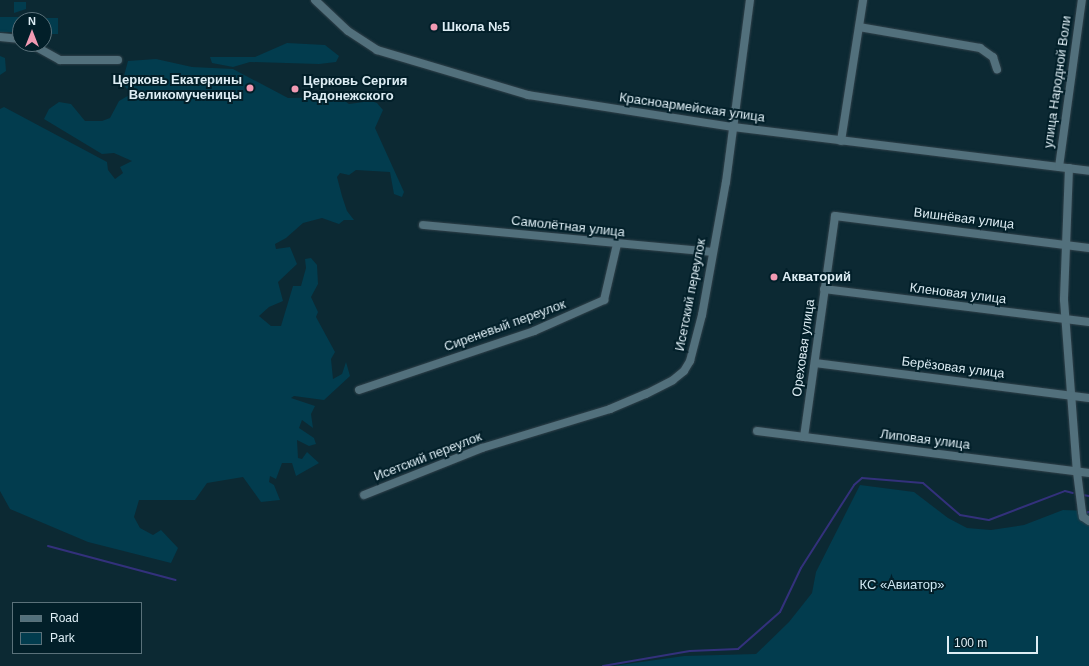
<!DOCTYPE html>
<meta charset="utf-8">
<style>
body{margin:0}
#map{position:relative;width:1089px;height:666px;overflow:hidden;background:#0c2933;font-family:Arial,sans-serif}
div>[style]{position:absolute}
.green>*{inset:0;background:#023c4e}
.stream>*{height:2px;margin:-1px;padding:0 1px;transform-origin:1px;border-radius:1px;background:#33317c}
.roads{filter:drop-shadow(0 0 1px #31414a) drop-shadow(0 0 1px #31414a)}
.minor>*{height:8px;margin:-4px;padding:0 4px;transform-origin:4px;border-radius:4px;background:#52707c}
.dots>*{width:11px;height:11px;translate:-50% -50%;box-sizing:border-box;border:2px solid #021f29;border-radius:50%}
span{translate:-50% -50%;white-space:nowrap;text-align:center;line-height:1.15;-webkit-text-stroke:4px #021f29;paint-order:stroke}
.poi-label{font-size:13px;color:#ddedf4;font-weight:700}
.left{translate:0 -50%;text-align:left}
.right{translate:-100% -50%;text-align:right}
.street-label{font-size:13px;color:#ddedf4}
.park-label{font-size:13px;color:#cee7f2}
.legend{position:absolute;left:12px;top:602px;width:130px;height:52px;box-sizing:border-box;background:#021f29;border:1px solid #5a717a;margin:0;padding:5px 7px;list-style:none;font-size:12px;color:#ddedf4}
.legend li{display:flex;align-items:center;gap:8px;height:20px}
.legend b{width:20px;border:1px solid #5a717a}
.north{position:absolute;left:12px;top:12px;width:40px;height:40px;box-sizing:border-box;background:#021f29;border:1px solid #5a717a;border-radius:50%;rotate:0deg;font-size:11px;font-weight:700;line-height:16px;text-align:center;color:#ddedf4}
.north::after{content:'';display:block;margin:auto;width:14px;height:18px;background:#f19ab3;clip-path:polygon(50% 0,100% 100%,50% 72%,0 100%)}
.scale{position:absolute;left:947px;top:636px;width:91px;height:18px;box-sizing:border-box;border:2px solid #ddedf4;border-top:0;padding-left:5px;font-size:12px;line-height:14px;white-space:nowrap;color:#ddedf4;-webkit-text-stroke:3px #021f29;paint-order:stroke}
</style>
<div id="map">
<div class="green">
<i style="clip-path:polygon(14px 2px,26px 2px,26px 9px,14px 13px)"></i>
<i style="clip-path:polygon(0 17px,19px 17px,19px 32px,0 32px)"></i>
<i style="clip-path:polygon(29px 18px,58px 18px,58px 34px,44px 34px,44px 20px)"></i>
<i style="clip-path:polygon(287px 43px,325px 45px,339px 56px,336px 62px,319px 64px,250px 62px,233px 67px,212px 63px,210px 57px,255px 57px)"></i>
<i style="clip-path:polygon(0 56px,5px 58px,6px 71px,0 75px)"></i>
<i style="clip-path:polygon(156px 59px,192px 67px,233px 69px,288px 98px,339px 97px,349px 104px,371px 101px,377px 103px,383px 110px,375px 128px,404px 192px,402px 197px,394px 194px,390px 172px,356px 170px,349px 175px,340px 173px,337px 177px,342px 196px,347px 211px,354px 220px,344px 220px,339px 224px,322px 218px,303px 223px,286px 238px,275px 244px,276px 249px,290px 247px,297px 264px,278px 282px,283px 301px,269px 307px,259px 316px,271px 326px,281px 326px,293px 286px,301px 286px,306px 268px,305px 259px,311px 258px,317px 265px,318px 284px,311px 297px,318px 312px,316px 317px,335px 352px,331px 359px,333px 379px,342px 374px,346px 362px,350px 376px,324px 400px,294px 396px,291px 398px,315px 406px,311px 414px,313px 428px,302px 420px,299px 428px,314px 438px,316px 444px,309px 446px,297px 440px,298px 458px,302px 459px,307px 452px,319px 463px,296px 476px,292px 463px,282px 463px,276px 479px,270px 476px,269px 482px,274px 485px,280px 500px,261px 502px,243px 477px,207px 483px,195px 500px,139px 500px,134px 517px,140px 528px,153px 535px,161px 530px,178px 548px,171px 563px,88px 542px,10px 509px,0 491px,0 109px,4px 107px,107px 162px,108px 170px,115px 179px,123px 173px,120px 167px,132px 161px,114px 153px,102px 154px,44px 119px,49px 109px,59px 102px,71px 104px,85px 121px,102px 121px,110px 118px,119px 101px,131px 94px,122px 83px,128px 61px)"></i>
<i style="clip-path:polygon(860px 485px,914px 492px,948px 518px,967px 528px,991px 530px,1024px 525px,1063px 510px,1089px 511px,1089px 666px,613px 666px,684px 656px,756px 654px,789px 622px,812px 593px,816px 572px)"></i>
</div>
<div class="stream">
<i style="left:1083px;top:495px;width:6px;rotate:9deg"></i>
<i style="left:1084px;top:513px;width:5px;rotate:-11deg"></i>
<i style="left:48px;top:546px;width:132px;rotate:14.9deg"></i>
<i style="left:603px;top:666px;width:88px;rotate:-9.8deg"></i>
<i style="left:690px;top:651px;width:48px;rotate:-2.4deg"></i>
<i style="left:738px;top:649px;width:56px;rotate:-41.4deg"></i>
<i style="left:780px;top:612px;width:49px;rotate:-64.5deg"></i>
<i style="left:801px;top:568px;width:98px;rotate:-57.4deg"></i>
<i style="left:854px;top:485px;width:11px;rotate:-41deg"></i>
<i style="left:862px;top:478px;width:61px;rotate:4.7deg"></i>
<i style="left:923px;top:483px;width:49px;rotate:40.9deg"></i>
<i style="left:960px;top:515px;width:29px;rotate:10deg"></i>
<i style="left:989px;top:520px;width:81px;rotate:-20.9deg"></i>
<i style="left:1065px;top:491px;width:8px;rotate:14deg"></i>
</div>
<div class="roads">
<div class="minor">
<i style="left:315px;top:0;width:45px;rotate:43.2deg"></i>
<i style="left:348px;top:31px;width:35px;rotate:33deg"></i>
<i style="left:377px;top:50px;width:158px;rotate:16.6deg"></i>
<i style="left:528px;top:95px;width:207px;rotate:8.9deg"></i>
<i style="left:733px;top:127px;width:359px;rotate:7deg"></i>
<i style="left:859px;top:27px;width:123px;rotate:9.8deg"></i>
<i style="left:980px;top:48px;width:16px;rotate:35deg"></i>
<i style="left:993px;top:57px;width:13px;rotate:72deg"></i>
<i style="left:0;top:37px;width:20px;rotate:6deg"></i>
<i style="left:31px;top:44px;width:33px;rotate:29deg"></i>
<i style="left:60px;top:60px;width:58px"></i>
<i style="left:841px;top:141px;width:143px;rotate:-81.1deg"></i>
<i style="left:1059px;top:167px;width:169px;rotate:-82.2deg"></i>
<i style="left:1069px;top:168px;width:132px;rotate:92.2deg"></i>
<i style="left:1064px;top:300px;width:172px;rotate:85.7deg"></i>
<i style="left:1077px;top:472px;width:40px;rotate:82.9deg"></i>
<i style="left:1082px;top:512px;width:5px;rotate:79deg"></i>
<i style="left:1083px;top:517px;width:7px;rotate:34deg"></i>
<i style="left:423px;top:225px;width:290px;rotate:5.3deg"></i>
<i style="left:824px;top:289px;width:267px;rotate:7.1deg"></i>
<i style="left:815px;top:363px;width:276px;rotate:7.3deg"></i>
<i style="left:359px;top:390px;width:185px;rotate:-18.6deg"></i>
<i style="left:534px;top:331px;width:77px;rotate:-23.9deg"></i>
<i style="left:604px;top:300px;width:57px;rotate:-76.9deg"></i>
<i style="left:757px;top:431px;width:335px;rotate:7.2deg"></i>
<i style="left:804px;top:437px;width:223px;rotate:-82deg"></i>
<i style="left:835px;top:216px;width:256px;rotate:7.2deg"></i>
<i style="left:364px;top:495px;width:127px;rotate:-21.7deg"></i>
<i style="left:482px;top:448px;width:134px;rotate:-16.9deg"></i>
<i style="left:610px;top:409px;width:39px;rotate:-23deg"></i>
<i style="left:646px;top:394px;width:30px;rotate:-27deg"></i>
<i style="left:673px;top:380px;width:14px;rotate:-39deg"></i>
<i style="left:684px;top:371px;width:12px;rotate:-59deg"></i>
<i style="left:690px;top:361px;width:48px;rotate:-75.4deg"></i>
<i style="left:702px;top:315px;width:135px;rotate:-79.8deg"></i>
<i style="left:726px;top:182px;width:184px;rotate:-82.5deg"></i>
</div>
</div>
<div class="dots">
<i style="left:434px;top:27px;background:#f19ab3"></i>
<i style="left:250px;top:88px;background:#f19ab3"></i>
<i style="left:295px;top:89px;background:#f19ab3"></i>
<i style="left:774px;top:277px;background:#f19ab3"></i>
</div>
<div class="poi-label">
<span class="left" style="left:442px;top:27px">Школа №5</span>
<span class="right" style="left:242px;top:88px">Церковь Екатерины<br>Великомученицы</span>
<span class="left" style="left:303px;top:89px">Церковь Сергия<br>Радонежского</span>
<span class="left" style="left:782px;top:277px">Акваторий</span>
</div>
<div class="street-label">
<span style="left:1058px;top:82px;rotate:-82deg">улица Народной Воли</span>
<span style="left:692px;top:108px;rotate:8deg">Красноармейская улица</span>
<span style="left:964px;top:219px;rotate:7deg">Вишнёвая улица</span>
<span style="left:568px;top:227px;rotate:6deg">Самолётная улица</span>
<span style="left:958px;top:294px;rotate:7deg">Кленовая улица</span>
<span style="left:691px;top:295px;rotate:-79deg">Исетский переулок</span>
<span style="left:505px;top:326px;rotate:-20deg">Сиреневый переулок</span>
<span style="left:804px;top:348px;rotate:-82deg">Ореховая улица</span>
<span style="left:953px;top:368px;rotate:7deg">Берёзовая улица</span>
<span style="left:925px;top:440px;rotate:7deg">Липовая улица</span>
<span style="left:428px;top:457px;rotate:-21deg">Исетский переулок</span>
</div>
<div class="park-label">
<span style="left:902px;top:585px">КС «Авиатор»</span>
</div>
<ul class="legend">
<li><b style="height:5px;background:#52707c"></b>Road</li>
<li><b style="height:11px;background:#023c4e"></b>Park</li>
</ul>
<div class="north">N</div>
<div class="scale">100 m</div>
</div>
